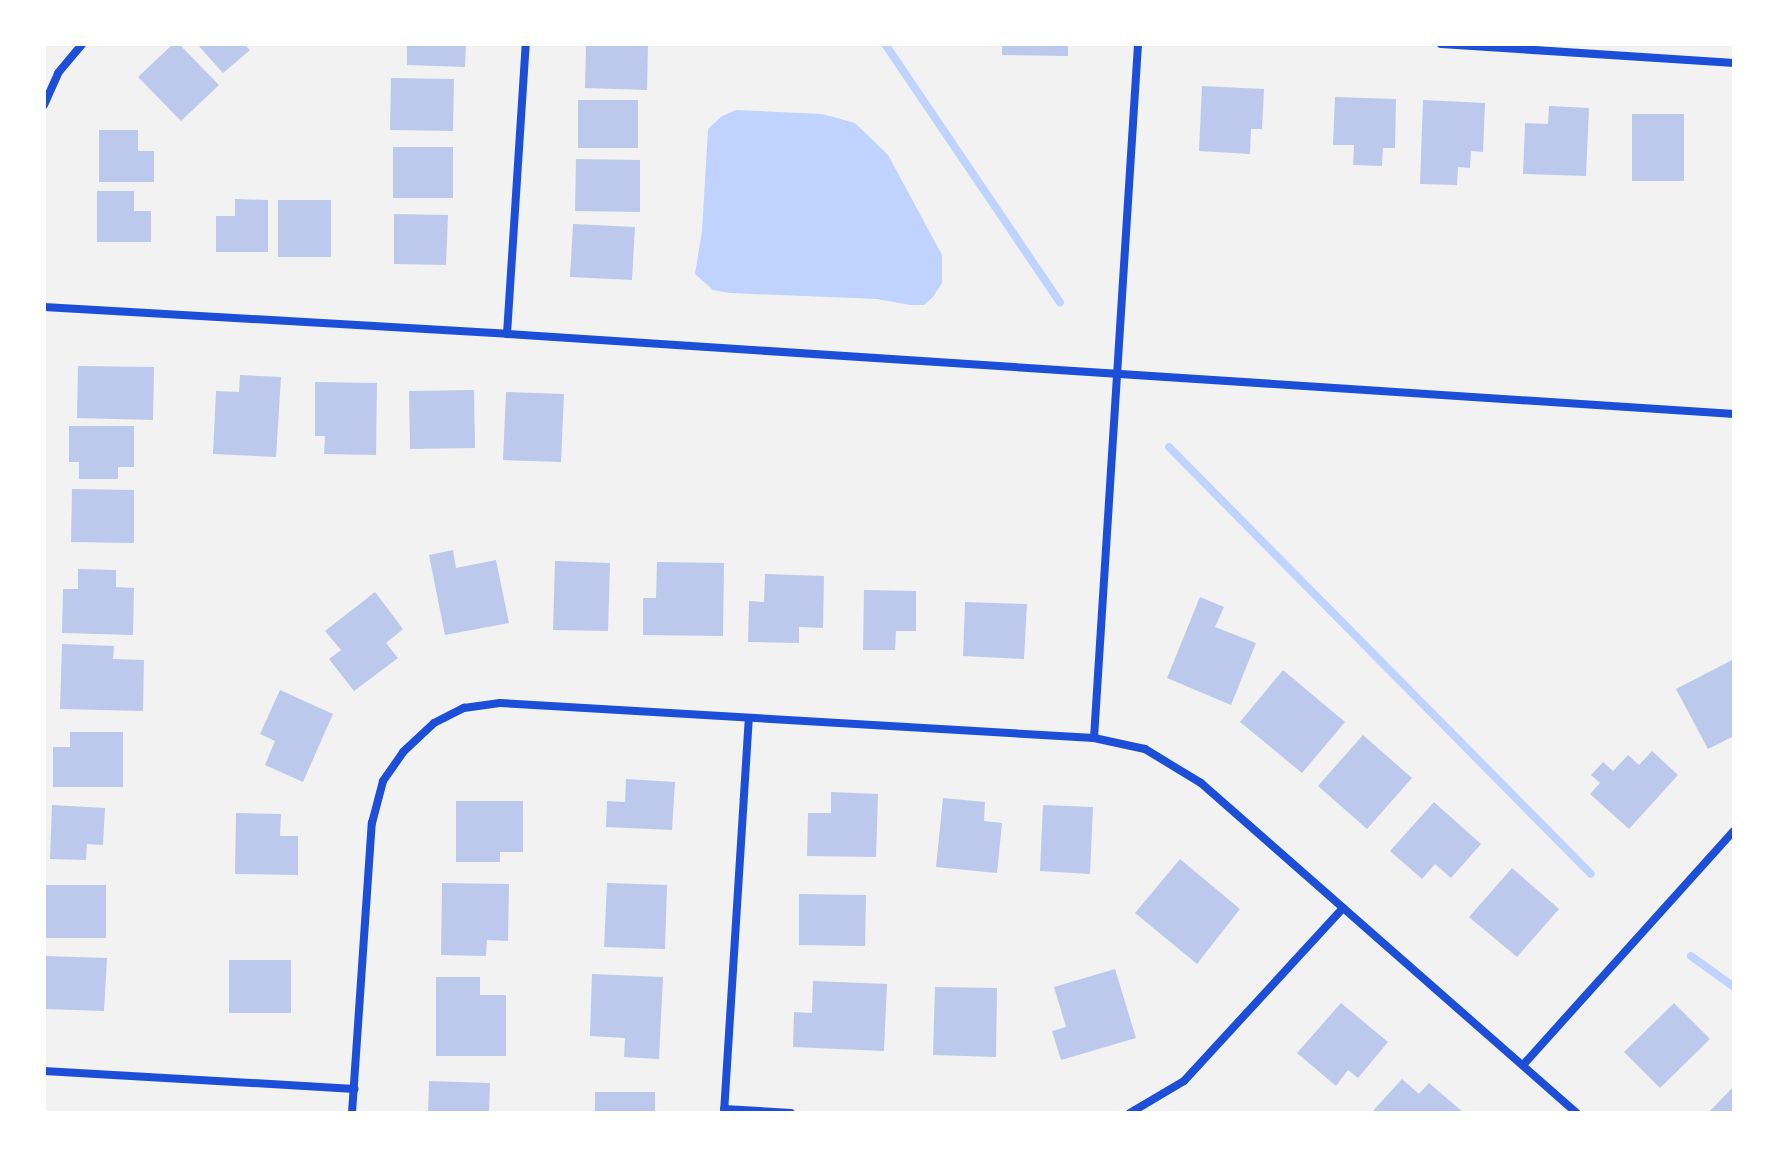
<!DOCTYPE html>
<style>
body{margin:0}
#map{position:relative;width:1778px;height:1157px;overflow:hidden;background:#f2f2f2;font-family:Cabin,sans-serif}
div>[style]{position:absolute}
.water>*{inset:0;background:#bfd3fe}
.stream>*{height:8px;margin:-4px;padding:0 4px;transform-origin:4px;border-radius:4px;background:#bfd3fe}
.building>*{inset:0;background:#bdc9ec}
.minor>*{height:8px;margin:-4px;padding:0 4px;transform-origin:4px;border-radius:4px;background:#1d4ed8}
span{translate:-50% -50%;white-space:nowrap;text-align:center;line-height:1.15;-webkit-text-stroke:8px #fff;paint-order:stroke}
.frame{position:absolute;inset:0;border:46px solid #fff;pointer-events:none}
</style>
<div id="map">
<div class="water">
<i style="clip-path:polygon(736px 110px,822px 114px,855px 123px,888px 155px,942px 255px,942px 283px,933px 297px,924px 305px,910px 305px,877px 299px,730px 293px,713px 290px,695px 274px,702px 231px,708px 129px,722px 116px)"></i>
</div>
<div class="stream">
<i style="left:885px;top:44px;width:312px;rotate:55.9deg"></i>
<i style="left:1169px;top:447px;width:600px;rotate:45.34deg"></i>
<i style="left:1691px;top:956px;width:53px;rotate:35.8deg"></i>
</div>
<div class="building">
<i style="clip-path:polygon(173px 44px,179px 44px,219px 85px,181px 121px,138px 77px)"></i>
<i style="clip-path:polygon(197px 44px,244px 44px,250px 50px,223px 73px)"></i>
<i style="clip-path:polygon(407px 44px,466px 44px,465px 67px,407px 65px)"></i>
<i style="clip-path:polygon(586px 44px,648px 44px,647px 90px,585px 88px)"></i>
<i style="clip-path:polygon(1002px 44px,1068px 44px,1068px 56px,1002px 55px)"></i>
<i style="clip-path:polygon(391px 78px,454px 79px,453px 131px,390px 130px)"></i>
<i style="clip-path:polygon(1202px 86px,1264px 89px,1262px 129px,1251px 129px,1250px 154px,1199px 151px)"></i>
<i style="clip-path:polygon(1335px 97px,1396px 99px,1395px 148px,1383px 148px,1382px 166px,1353px 165px,1354px 145px,1333px 145px)"></i>
<i style="clip-path:polygon(578px 100px,638px 100px,638px 148px,578px 148px)"></i>
<i style="clip-path:polygon(1423px 100px,1485px 103px,1483px 152px,1471px 151px,1470px 168px,1458px 167px,1457px 185px,1420px 184px)"></i>
<i style="clip-path:polygon(1549px 106px,1589px 108px,1586px 176px,1523px 174px,1525px 123px,1548px 124px)"></i>
<i style="clip-path:polygon(1632px 114px,1684px 114px,1684px 181px,1632px 181px)"></i>
<i style="clip-path:polygon(99px 130px,138px 130px,138px 151px,154px 151px,154px 182px,99px 182px)"></i>
<i style="clip-path:polygon(393px 147px,453px 147px,453px 198px,393px 198px)"></i>
<i style="clip-path:polygon(576px 159px,640px 160px,640px 212px,575px 211px)"></i>
<i style="clip-path:polygon(97px 191px,134px 191px,134px 211px,151px 211px,151px 242px,97px 242px)"></i>
<i style="clip-path:polygon(235px 199px,268px 200px,268px 252px,216px 252px,216px 216px,235px 216px)"></i>
<i style="clip-path:polygon(278px 200px,331px 200px,331px 257px,278px 257px)"></i>
<i style="clip-path:polygon(394px 214px,448px 215px,446px 265px,394px 264px)"></i>
<i style="clip-path:polygon(573px 224px,635px 227px,632px 280px,570px 277px)"></i>
<i style="clip-path:polygon(78px 366px,154px 367px,153px 420px,77px 418px)"></i>
<i style="clip-path:polygon(240px 375px,281px 377px,276px 457px,213px 454px,216px 391px,239px 392px)"></i>
<i style="clip-path:polygon(315px 382px,377px 383px,376px 455px,324px 454px,325px 436px,315px 436px)"></i>
<i style="clip-path:polygon(474px 390px,475px 448px,410px 449px,409px 391px)"></i>
<i style="clip-path:polygon(506px 392px,564px 394px,561px 462px,503px 460px)"></i>
<i style="clip-path:polygon(69px 426px,134px 426px,134px 467px,118px 467px,118px 479px,79px 479px,79px 462px,69px 462px)"></i>
<i style="clip-path:polygon(72px 489px,134px 490px,134px 543px,71px 542px)"></i>
<i style="clip-path:polygon(453px 550px,456px 568px,496px 560px,509px 623px,445px 635px,429px 555px)"></i>
<i style="clip-path:polygon(555px 561px,610px 563px,608px 631px,553px 630px)"></i>
<i style="clip-path:polygon(657px 562px,724px 563px,723px 636px,643px 635px,643px 598px,656px 598px)"></i>
<i style="clip-path:polygon(78px 569px,116px 570px,116px 587px,134px 588px,133px 635px,62px 633px,63px 589px,78px 589px)"></i>
<i style="clip-path:polygon(765px 574px,824px 576px,823px 628px,799px 627px,799px 643px,748px 642px,749px 601px,764px 602px)"></i>
<i style="clip-path:polygon(864px 590px,916px 591px,916px 631px,896px 631px,895px 650px,863px 650px)"></i>
<i style="clip-path:polygon(375px 592px,403px 629px,386px 643px,398px 658px,354px 691px,329px 659px,341px 650px,325px 631px)"></i>
<i style="clip-path:polygon(1200px 597px,1224px 607px,1215px 627px,1256px 643px,1231px 705px,1167px 678px)"></i>
<i style="clip-path:polygon(965px 602px,1027px 604px,1024px 659px,963px 656px)"></i>
<i style="clip-path:polygon(62px 644px,114px 646px,113px 659px,144px 660px,143px 711px,60px 709px)"></i>
<i style="clip-path:polygon(1734px 659px,1734px 736px,1708px 749px,1676px 689px)"></i>
<i style="clip-path:polygon(1283px 670px,1345px 722px,1302px 773px,1240px 722px)"></i>
<i style="clip-path:polygon(280px 690px,333px 714px,303px 782px,265px 765px,275px 741px,260px 734px)"></i>
<i style="clip-path:polygon(70px 732px,123px 732px,123px 787px,53px 787px,53px 747px,70px 747px)"></i>
<i style="clip-path:polygon(1363px 735px,1412px 778px,1367px 829px,1318px 786px)"></i>
<i style="clip-path:polygon(1652px 751px,1678px 775px,1629px 829px,1590px 794px,1600px 783px,1591px 775px,1603px 762px,1613px 771px,1628px 755px,1639px 765px)"></i>
<i style="clip-path:polygon(626px 779px,675px 782px,672px 830px,606px 827px,607px 801px,625px 802px)"></i>
<i style="clip-path:polygon(831px 792px,878px 794px,876px 857px,807px 856px,808px 813px,831px 813px)"></i>
<i style="clip-path:polygon(943px 798px,985px 802px,984px 821px,1002px 823px,997px 873px,936px 867px)"></i>
<i style="clip-path:polygon(456px 801px,523px 801px,523px 852px,500px 852px,500px 862px,456px 862px)"></i>
<i style="clip-path:polygon(1434px 802px,1481px 844px,1451px 878px,1435px 864px,1422px 879px,1390px 851px)"></i>
<i style="clip-path:polygon(52px 805px,105px 808px,103px 845px,87px 844px,86px 860px,50px 859px)"></i>
<i style="clip-path:polygon(1043px 805px,1093px 807px,1090px 874px,1040px 871px)"></i>
<i style="clip-path:polygon(236px 813px,281px 814px,280px 836px,298px 836px,298px 875px,235px 874px)"></i>
<i style="clip-path:polygon(1180px 859px,1240px 909px,1197px 964px,1135px 913px)"></i>
<i style="clip-path:polygon(1512px 868px,1559px 909px,1517px 957px,1469px 917px)"></i>
<i style="clip-path:polygon(442px 883px,509px 884px,508px 941px,487px 940px,486px 956px,441px 955px)"></i>
<i style="clip-path:polygon(607px 883px,667px 885px,665px 949px,604px 947px)"></i>
<i style="clip-path:polygon(44px 885px,106px 885px,106px 938px,44px 938px)"></i>
<i style="clip-path:polygon(799px 894px,866px 895px,865px 946px,799px 945px)"></i>
<i style="clip-path:polygon(44px 956px,107px 958px,104px 1011px,44px 1009px)"></i>
<i style="clip-path:polygon(229px 960px,291px 960px,291px 1013px,229px 1013px)"></i>
<i style="clip-path:polygon(1115px 969px,1136px 1038px,1061px 1060px,1052px 1031px,1066px 1027px,1054px 987px)"></i>
<i style="clip-path:polygon(592px 974px,663px 977px,659px 1059px,624px 1057px,625px 1038px,590px 1036px)"></i>
<i style="clip-path:polygon(436px 977px,480px 977px,480px 995px,506px 995px,506px 1056px,436px 1056px)"></i>
<i style="clip-path:polygon(813px 981px,887px 984px,884px 1051px,793px 1047px,794px 1012px,812px 1013px)"></i>
<i style="clip-path:polygon(935px 987px,997px 988px,996px 1057px,933px 1055px)"></i>
<i style="clip-path:polygon(1341px 1003px,1388px 1042px,1358px 1078px,1348px 1070px,1336px 1086px,1297px 1053px)"></i>
<i style="clip-path:polygon(1674px 1003px,1710px 1039px,1660px 1088px,1624px 1052px)"></i>
<i style="clip-path:polygon(1402px 1079px,1419px 1094px,1429px 1083px,1464px 1113px,1371px 1113px)"></i>
<i style="clip-path:polygon(429px 1081px,490px 1083px,489px 1113px,428px 1113px)"></i>
<i style="clip-path:polygon(1734px 1086px,1734px 1113px,1708px 1113px)"></i>
<i style="clip-path:polygon(595px 1092px,655px 1092px,655px 1113px,595px 1113px)"></i>
</div>
<div class="minor">
<i style="left:1441px;top:44px;width:294px;rotate:3.7deg"></i>
<i style="left:44px;top:105px;width:35px;rotate:-66deg"></i>
<i style="left:58px;top:73px;width:38px;rotate:-50deg"></i>
<i style="left:44px;top:307px;width:464px;rotate:3.3deg"></i>
<i style="left:507px;top:334px;width:1230px;rotate:3.73deg"></i>
<i style="left:507px;top:334px;width:291px;rotate:-86.3deg"></i>
<i style="left:1094px;top:738px;width:695px;rotate:-86.37deg"></i>
<i style="left:1523px;top:1065px;width:315px;rotate:-48deg"></i>
<i style="left:44px;top:1071px;width:311px;rotate:3.3deg"></i>
<i style="left:724px;top:1109px;width:67px;rotate:3.4deg"></i>
<i style="left:352px;top:1113px;width:291px;rotate:-86.1deg"></i>
<i style="left:372px;top:823px;width:43px;rotate:-75.3deg"></i>
<i style="left:383px;top:781px;width:35px;rotate:-55deg"></i>
<i style="left:403px;top:752px;width:42px;rotate:-43.1deg"></i>
<i style="left:434px;top:723px;width:34px;rotate:-27deg"></i>
<i style="left:464px;top:708px;width:36px;rotate:-8deg"></i>
<i style="left:500px;top:703px;width:595px;rotate:3.37deg"></i>
<i style="left:1094px;top:738px;width:52px;rotate:12.2deg"></i>
<i style="left:1145px;top:749px;width:66px;rotate:31.3deg"></i>
<i style="left:1201px;top:783px;width:500px;rotate:41.3deg"></i>
<i style="left:724px;top:1113px;width:395px;rotate:-86.4deg"></i>
<i style="left:1130px;top:1113px;width:63px;rotate:-30.7deg"></i>
<i style="left:1184px;top:1081px;width:235px;rotate:-47.4deg"></i>
</div>
<div class="frame"></div>
</div>
